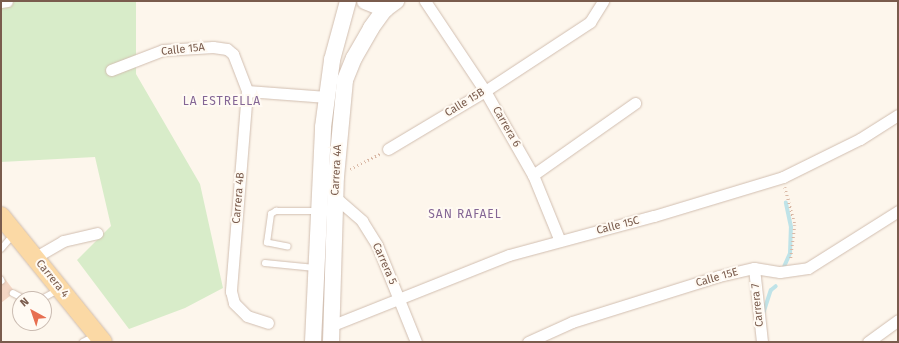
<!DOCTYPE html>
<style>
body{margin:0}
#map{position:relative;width:899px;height:343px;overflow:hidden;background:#fdf6ec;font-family:"Fira Sans",sans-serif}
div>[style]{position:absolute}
.green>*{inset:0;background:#d8ecc9}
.stream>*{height:4px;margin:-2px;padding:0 2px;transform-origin:2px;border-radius:2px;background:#bfe3e8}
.building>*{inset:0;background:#f3d5c3}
.path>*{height:2.5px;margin-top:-1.25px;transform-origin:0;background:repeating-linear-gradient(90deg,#d9b8a5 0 1px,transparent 0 4px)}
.roads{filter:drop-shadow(0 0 1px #d1beb0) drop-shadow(0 0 1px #d1beb0)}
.service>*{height:5.5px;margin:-2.75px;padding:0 2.75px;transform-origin:2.75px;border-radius:2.75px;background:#fff}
.minor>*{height:11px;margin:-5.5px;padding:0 5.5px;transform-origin:5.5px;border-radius:5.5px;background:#fff}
.secondary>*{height:16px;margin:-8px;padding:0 8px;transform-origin:8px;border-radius:8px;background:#fff}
.primary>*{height:18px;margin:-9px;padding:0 9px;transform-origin:9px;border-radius:9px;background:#fbd9a5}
span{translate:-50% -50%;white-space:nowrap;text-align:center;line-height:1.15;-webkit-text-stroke:4px #fffaf3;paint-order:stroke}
.street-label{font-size:11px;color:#7a5c4d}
.neighbourhood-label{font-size:12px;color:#846695;letter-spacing:1px}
.frame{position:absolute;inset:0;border:2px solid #7a5c4d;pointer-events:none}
.north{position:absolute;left:12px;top:291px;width:40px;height:40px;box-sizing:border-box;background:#fffaf3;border:1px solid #cabbb1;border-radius:50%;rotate:320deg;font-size:11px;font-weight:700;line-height:16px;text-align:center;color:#7a5c4d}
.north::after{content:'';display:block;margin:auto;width:14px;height:18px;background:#e76f51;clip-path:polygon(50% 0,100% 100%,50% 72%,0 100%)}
</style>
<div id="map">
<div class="green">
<i style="clip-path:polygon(1px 1px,136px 1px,136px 74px,200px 184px,223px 288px,185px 308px,129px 329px,77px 260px,111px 226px,95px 157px,1px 162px)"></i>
</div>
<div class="stream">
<i style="left:783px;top:269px;width:17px;rotate:-66deg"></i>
<i style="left:790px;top:253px;width:26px;rotate:-88deg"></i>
<i style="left:791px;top:227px;width:25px;rotate:-102deg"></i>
<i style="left:763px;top:314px;width:25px;rotate:-72deg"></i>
<i style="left:771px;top:290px;width:6px;rotate:-39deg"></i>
</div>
<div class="building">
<i style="clip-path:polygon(5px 279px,15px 292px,1px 303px,1px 282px)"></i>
</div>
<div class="path">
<i style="left:350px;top:169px;width:34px;rotate:-27deg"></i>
<i style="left:785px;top:187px;width:39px;rotate:75deg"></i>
<i style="left:795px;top:225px;width:35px;rotate:97deg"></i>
</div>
<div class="roads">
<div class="service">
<i style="left:288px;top:247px;width:21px;rotate:-169deg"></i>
<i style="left:267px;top:243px;width:29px;rotate:-82deg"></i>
<i style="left:271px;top:214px;width:6px;rotate:-31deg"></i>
<i style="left:276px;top:211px;width:42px"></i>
<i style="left:1px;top:249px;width:20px;rotate:-49deg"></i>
<i style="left:265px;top:263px;width:50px;rotate:5.7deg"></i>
<i style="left:1px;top:279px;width:2px;rotate:63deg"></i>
<i style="left:13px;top:293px;width:13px;rotate:27deg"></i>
<i style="left:42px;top:299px;width:18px;rotate:-29deg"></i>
<i style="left:83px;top:342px;width:13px;rotate:-27deg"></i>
</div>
<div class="minor">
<i style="left:425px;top:1px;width:108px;rotate:56.3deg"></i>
<i style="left:485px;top:91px;width:97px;rotate:60.3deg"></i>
<i style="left:533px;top:175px;width:71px;rotate:67.8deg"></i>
<i style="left:1px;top:2px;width:6px;rotate:-9deg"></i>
<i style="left:111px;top:70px;width:56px;rotate:-21deg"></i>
<i style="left:163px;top:50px;width:50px;rotate:-3.4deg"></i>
<i style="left:213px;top:47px;width:14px;rotate:8deg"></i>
<i style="left:227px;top:49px;width:8px;rotate:40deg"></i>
<i style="left:233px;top:54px;width:40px;rotate:69deg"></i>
<i style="left:247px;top:91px;width:201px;rotate:94.6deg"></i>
<i style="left:231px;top:291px;width:12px;rotate:76deg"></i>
<i style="left:234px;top:303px;width:18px;rotate:45deg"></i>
<i style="left:247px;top:316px;width:22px;rotate:18deg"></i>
<i style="left:247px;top:91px;width:80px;rotate:4.3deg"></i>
<i style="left:388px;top:149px;width:113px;rotate:-30.9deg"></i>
<i style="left:485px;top:91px;width:126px;rotate:-33.3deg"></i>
<i style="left:590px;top:22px;width:25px;rotate:-58deg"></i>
<i style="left:533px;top:175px;width:125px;rotate:-35.2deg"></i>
<i style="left:336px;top:198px;width:35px;rotate:41deg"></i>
<i style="left:362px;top:221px;width:28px;rotate:58deg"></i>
<i style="left:377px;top:245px;width:105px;rotate:68.1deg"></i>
<i style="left:34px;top:258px;width:34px;rotate:-30deg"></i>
<i style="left:63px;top:241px;width:35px;rotate:-13deg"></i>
<i style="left:754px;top:268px;width:74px;rotate:83.8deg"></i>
<i style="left:333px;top:325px;width:189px;rotate:-21.7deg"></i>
<i style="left:509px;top:255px;width:150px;rotate:-15.1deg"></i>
<i style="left:654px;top:216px;width:135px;rotate:-16.8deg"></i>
<i style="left:783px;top:177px;width:86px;rotate:-26.3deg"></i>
<i style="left:860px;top:139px;width:45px;rotate:-32.3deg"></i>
<i style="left:528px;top:342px;width:48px;rotate:-24.4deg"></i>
<i style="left:572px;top:322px;width:154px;rotate:-17.4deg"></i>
<i style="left:719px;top:276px;width:36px;rotate:-13deg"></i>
<i style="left:754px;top:268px;width:26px;rotate:9deg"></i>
<i style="left:780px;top:272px;width:28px;rotate:-8deg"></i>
<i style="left:808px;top:268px;width:107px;rotate:-32.3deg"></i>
<i style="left:868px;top:342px;width:37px;rotate:-36deg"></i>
</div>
<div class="secondary">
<i style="left:365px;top:1px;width:22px;rotate:22deg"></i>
<i style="left:313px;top:342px;width:215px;rotate:-87.3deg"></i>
<i style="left:323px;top:127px;width:68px;rotate:-82.3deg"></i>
<i style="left:332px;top:60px;width:61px;rotate:-74.8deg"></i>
<i style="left:331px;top:342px;width:165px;rotate:-88.3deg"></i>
<i style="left:336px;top:177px;width:97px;rotate:-84.7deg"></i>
<i style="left:345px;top:80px;width:24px;rotate:-68deg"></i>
<i style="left:354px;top:58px;width:34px;rotate:-60deg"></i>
<i style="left:371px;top:28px;width:24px;rotate:-54deg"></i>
<i style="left:385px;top:9px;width:14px;rotate:-36deg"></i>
</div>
<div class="primary">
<i style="left:1px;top:216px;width:162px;rotate:51deg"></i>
</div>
</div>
<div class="street-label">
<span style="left:183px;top:50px;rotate:-6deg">Calle 15A</span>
<span style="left:465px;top:103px;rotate:-31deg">Calle 15B</span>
<span style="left:506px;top:127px;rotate:60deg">Carrera 6</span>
<span style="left:337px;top:170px;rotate:-87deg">Carrera 4A</span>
<span style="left:239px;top:198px;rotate:-85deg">Carrera 4B</span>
<span style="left:618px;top:226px;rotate:-14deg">Calle 15C</span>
<span style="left:384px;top:264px;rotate:66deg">Carrera 5</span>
<span style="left:717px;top:278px;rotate:-16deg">Calle 15E</span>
<span style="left:52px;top:279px;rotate:51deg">Carrera 4</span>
<span style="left:758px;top:305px;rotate:-96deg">Carrera 7</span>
</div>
<div class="neighbourhood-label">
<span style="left:222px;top:102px">LA ESTRELLA</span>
<span style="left:465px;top:215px">SAN RAFAEL</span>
</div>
<div class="frame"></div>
<div class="north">N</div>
</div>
